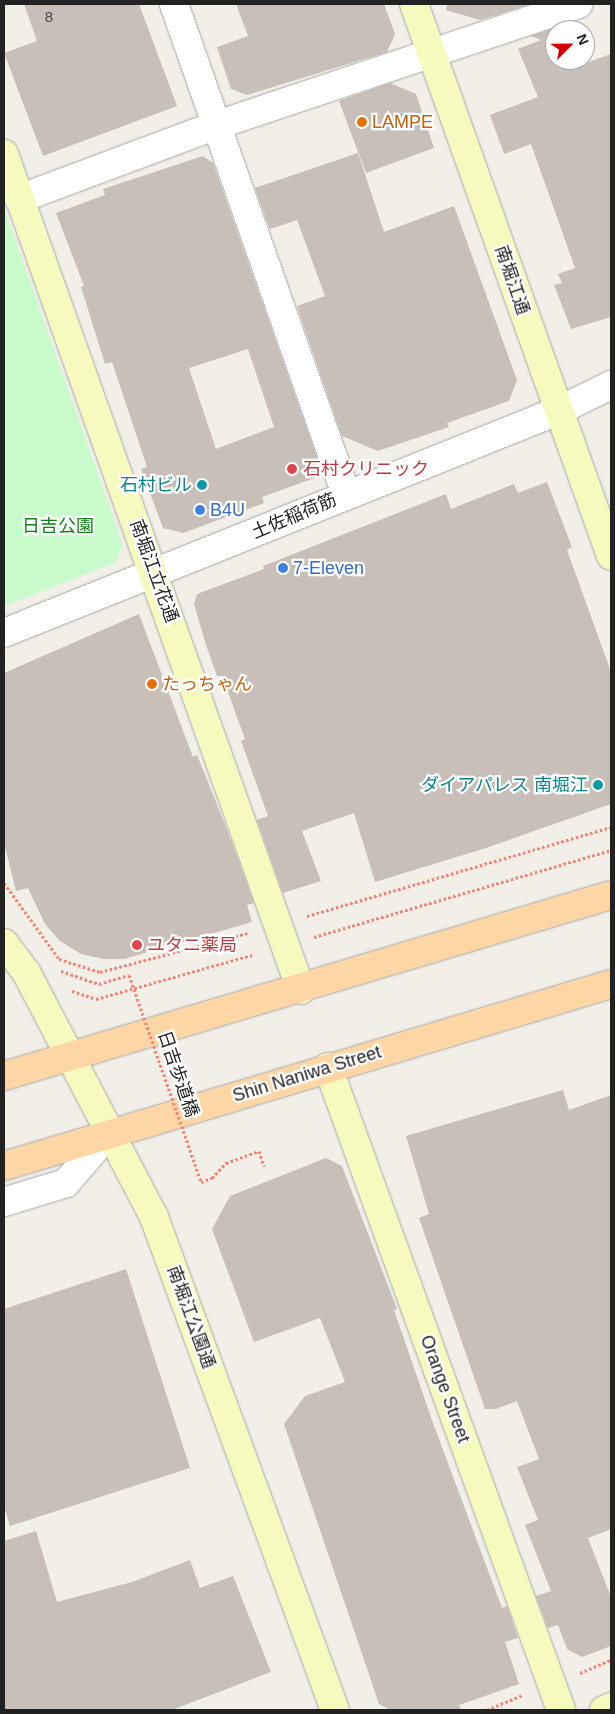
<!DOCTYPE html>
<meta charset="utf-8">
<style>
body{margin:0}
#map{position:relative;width:615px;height:1714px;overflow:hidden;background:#f2efe9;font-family:Helvetica,"Noto Sans JP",sans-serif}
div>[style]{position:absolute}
.park>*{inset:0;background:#c8facc}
.building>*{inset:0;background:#c7bfb8}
.path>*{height:3px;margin-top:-1.5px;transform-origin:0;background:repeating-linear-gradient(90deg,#fa8072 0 2.5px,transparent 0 5px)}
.roads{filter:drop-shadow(0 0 1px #a9a9a9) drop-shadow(0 0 1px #a9a9a9)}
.street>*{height:28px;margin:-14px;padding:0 14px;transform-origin:14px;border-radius:14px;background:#fff}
.secondary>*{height:28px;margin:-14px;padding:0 14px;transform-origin:14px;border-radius:14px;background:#f7fabf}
.primary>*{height:28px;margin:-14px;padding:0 14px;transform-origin:14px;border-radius:14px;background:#fcd6a4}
.path-bridge>*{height:3px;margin-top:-1.5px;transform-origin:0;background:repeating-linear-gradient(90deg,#fa8072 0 2.5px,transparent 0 5px)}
.dots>*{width:14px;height:14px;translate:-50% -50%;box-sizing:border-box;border:2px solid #fff;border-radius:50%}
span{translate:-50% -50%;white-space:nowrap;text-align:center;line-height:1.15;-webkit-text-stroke:4.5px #fff;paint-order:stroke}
.number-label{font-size:15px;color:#4b4948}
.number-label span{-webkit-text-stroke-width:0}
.food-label{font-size:18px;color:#c56008}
.left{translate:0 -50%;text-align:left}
.street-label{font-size:18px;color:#222}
.health-label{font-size:18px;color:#be3a42}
.culture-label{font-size:18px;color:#0d838f}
.right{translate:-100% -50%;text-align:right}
.shop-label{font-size:18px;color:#366cbe}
.park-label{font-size:18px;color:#0c8416}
.frame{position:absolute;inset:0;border:5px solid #222;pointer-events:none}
.north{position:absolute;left:545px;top:20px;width:50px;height:50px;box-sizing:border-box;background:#fff;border:1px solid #a7a7a7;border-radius:50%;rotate:67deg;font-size:14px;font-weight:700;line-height:20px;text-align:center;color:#222}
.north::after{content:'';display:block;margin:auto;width:18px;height:22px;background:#d40000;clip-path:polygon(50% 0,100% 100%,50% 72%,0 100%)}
</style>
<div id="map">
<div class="park">
<i style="clip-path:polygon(4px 208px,123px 545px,115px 563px,4px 606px)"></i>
</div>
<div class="building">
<i style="clip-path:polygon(24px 4px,139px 4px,177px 106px,43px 156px,4px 53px,37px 41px)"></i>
<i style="clip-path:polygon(236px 4px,384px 4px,395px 34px,387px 52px,247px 95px,231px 89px,217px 47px,248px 36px)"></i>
<i style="clip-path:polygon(447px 4px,530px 4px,480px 20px,446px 10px)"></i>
<i style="clip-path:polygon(564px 25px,565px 30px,555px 30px,555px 60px,578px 60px,580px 65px,611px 54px,611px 317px,571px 329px,554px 285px,562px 283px,558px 274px,575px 268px,531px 144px,504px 154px,490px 115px,538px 97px,518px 49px,541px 40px,531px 36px)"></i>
<i style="clip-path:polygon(390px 83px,416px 94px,434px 148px,366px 173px,339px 101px)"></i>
<i style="clip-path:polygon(358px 153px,384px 232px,454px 206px,517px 380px,509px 401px,447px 423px,449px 427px,378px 451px,342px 436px,297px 306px,325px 296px,297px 220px,270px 229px,255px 188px)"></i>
<i style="clip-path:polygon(evenodd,203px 156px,213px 163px,323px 475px,262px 497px,264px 503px,183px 533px,163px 528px,141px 469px,147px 467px,112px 362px,105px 364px,81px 287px,84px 286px,56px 213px,105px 195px,103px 189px,203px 156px,248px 349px,274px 427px,216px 449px,189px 368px,248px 349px)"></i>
<i style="clip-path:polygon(547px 482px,572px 547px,567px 550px,611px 672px,611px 804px,486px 848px,375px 882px,354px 813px,302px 831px,321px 881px,283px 893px,257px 820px,268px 816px,241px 741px,245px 739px,222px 676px,217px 676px,206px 645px,194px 604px,197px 594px,264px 569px,263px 566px,446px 494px,451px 509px,514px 484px,518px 493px)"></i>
<i style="clip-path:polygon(139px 614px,193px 757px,197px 755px,228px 832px,254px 903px,247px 905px,252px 922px,124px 959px,104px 959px,81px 954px,60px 941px,45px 924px,28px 888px,16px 891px,4px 843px,4px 673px)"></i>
<i style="clip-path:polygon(563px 1090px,569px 1110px,611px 1095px,611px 1529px,588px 1538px,611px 1597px,611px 1646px,582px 1657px,567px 1649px,558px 1625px,548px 1628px,536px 1596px,551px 1591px,525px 1525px,538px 1520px,517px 1467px,539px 1459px,517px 1401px,496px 1409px,485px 1409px,419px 1218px,429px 1214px,406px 1136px)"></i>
<i style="clip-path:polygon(326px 1158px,342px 1166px,397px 1309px,394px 1310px,433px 1423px,502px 1608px,507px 1606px,518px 1638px,505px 1642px,519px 1684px,459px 1705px,461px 1710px,390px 1710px,379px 1704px,284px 1424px,305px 1396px,345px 1382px,320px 1318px,254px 1342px,212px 1229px,230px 1196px)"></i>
<i style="clip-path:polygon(126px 1269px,190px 1468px,10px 1526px,4px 1506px,4px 1309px)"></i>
<i style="clip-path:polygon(36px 1531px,57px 1602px,132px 1582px,190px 1560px,200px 1588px,233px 1576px,271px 1672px,172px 1710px,4px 1710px,4px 1541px)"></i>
</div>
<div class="path">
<i style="left:4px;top:883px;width:94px;rotate:54.1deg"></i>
<i style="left:59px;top:959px;width:43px;rotate:17.6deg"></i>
<i style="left:100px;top:972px;width:153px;rotate:-14.8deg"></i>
<i style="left:307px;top:916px;width:317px;rotate:-16.3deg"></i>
<i style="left:314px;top:937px;width:309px;rotate:-16.3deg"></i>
<i style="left:61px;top:971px;width:40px;rotate:18.9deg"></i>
<i style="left:99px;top:984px;width:31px;rotate:-17deg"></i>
<i style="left:72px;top:991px;width:25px;rotate:18deg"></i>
<i style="left:96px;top:999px;width:165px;rotate:-15.8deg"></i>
<i style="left:201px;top:1182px;width:12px;rotate:-20deg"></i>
<i style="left:212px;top:1178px;width:21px;rotate:-47deg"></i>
<i style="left:226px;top:1163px;width:35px;rotate:-20deg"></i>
<i style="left:259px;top:1151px;width:16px;rotate:72deg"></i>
<i style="left:580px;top:1673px;width:34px;rotate:-23deg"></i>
<i style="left:487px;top:1710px;width:39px;rotate:-23deg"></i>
</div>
<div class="roads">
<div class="street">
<i style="left:174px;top:4px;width:519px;rotate:70.66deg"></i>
<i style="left:19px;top:199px;width:211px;rotate:-20.5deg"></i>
<i style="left:217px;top:125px;width:381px;rotate:-18.5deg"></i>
<i style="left:4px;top:633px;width:597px;rotate:-21.84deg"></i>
<i style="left:558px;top:411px;width:59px;rotate:-26.1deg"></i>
<i style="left:4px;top:1202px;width:65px;rotate:-17deg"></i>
<i style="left:66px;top:1183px;width:66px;rotate:-49.3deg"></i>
</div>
<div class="secondary">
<i style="left:414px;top:4px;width:586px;rotate:70.36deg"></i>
<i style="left:4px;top:154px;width:887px;rotate:70.44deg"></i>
<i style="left:4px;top:943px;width:39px;rotate:53deg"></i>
<i style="left:27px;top:974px;width:274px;rotate:62.4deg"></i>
<i style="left:154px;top:1217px;width:525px;rotate:69.84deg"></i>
<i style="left:328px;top:1067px;width:684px;rotate:70.08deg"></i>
<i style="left:604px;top:1710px;width:8px;rotate:-23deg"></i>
</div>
<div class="primary">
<i style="left:4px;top:1076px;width:633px;rotate:-16.6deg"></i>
<i style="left:4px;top:1166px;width:634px;rotate:-16.69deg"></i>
</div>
</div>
<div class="path-bridge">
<i style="left:129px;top:975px;width:219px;rotate:70.8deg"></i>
</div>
<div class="dots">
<i style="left:362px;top:122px;background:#e8710a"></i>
<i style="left:292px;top:469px;background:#e0444e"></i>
<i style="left:202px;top:485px;background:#0f9aa8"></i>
<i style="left:200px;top:510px;background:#3f7fe0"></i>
<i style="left:283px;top:568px;background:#3f7fe0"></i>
<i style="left:152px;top:684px;background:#e8710a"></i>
<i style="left:598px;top:785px;background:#0f9aa8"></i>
<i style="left:137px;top:945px;background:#e0444e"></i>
</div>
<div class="number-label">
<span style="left:49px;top:17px">8</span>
</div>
<div class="food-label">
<span class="left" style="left:372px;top:122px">LAMPE</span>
<span class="left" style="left:162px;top:684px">たっちゃん</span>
</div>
<div class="street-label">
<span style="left:512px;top:280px;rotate:71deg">南堀江通</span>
<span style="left:294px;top:516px;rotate:-23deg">土佐稲荷筋</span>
<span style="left:154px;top:571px;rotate:70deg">南堀江立花通</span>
<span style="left:178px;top:1074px;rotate:71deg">日吉歩道橋</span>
<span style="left:307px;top:1074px;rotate:-17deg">Shin Naniwa Street</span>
<span style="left:191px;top:1317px;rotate:70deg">南堀江公園通</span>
<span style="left:445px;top:1389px;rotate:70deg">Orange Street</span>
</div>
<div class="health-label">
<span class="left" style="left:303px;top:469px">石村クリニック</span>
<span class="left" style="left:147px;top:945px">ユタニ薬局</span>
</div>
<div class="culture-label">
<span class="right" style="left:192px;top:485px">石村ビル</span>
<span class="right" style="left:588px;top:785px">ダイアパレス 南堀江</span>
</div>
<div class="shop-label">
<span class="left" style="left:210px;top:510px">B4U</span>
<span class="left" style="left:293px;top:568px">7-Eleven</span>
</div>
<div class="park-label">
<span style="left:58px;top:526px">日吉公園</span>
</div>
<div class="frame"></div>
<div class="north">N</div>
</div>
